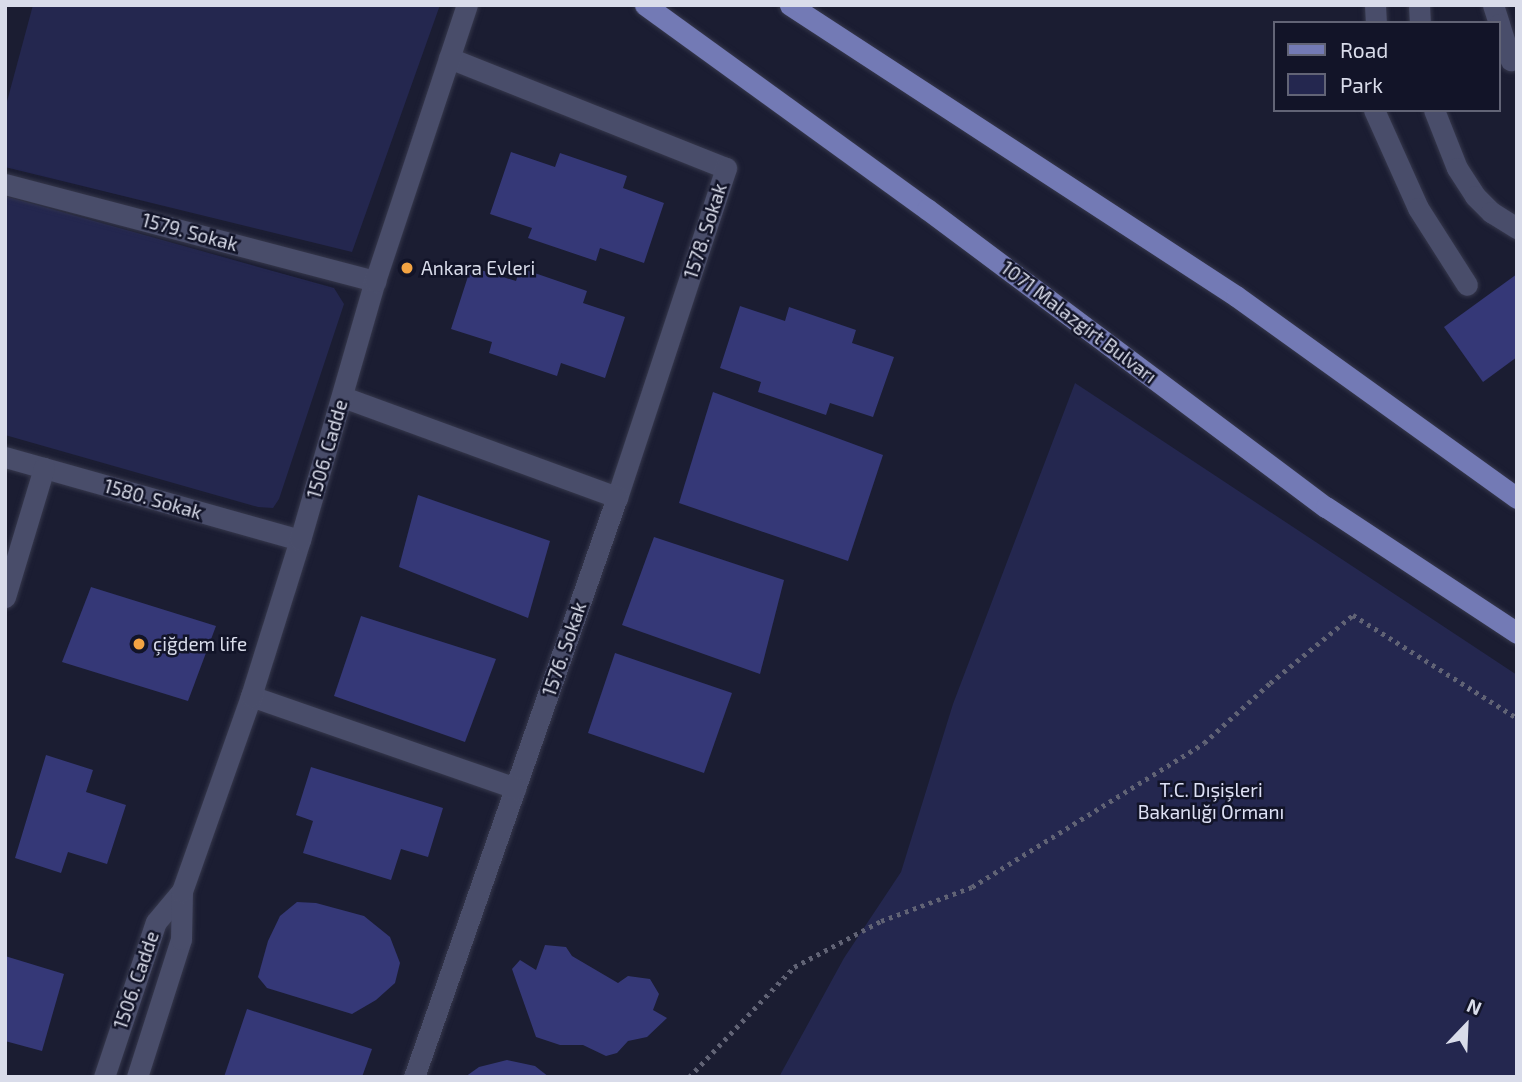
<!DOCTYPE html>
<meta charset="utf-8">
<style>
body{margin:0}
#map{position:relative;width:1522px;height:1082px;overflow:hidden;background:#1b1d32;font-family:"Exo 2",sans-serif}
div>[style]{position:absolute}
.green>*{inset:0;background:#24274f}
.building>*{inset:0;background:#353877}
.path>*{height:4.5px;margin-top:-2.25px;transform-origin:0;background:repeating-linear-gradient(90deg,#616375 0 3.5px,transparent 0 8.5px)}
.roads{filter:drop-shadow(0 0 2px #36384c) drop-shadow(0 0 2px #36384c)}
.minor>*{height:21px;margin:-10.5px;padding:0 10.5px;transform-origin:10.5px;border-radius:10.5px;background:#494d6a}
.major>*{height:21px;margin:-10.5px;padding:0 10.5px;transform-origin:10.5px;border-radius:10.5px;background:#737ab5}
.dots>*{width:19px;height:19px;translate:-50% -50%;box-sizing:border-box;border:4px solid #121428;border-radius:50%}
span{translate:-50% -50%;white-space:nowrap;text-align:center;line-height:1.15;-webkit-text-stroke:5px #121428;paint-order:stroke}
.street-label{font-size:19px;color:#d9dcea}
.poi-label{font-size:19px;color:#d9dcea}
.left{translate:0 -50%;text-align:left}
.park-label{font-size:19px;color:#dee1f5}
.frame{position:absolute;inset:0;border:7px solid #d9dcea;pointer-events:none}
.legend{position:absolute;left:1273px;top:21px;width:228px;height:91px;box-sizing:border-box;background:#121428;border:2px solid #626476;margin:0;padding:9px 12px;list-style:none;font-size:21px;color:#d9dcea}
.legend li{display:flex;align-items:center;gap:14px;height:35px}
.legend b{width:35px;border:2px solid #626476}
.north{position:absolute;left:1431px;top:991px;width:70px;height:70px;-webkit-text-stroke:5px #121428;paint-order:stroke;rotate:23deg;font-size:19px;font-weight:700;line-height:28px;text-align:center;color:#d9dcea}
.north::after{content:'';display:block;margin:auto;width:24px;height:32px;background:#d9dcea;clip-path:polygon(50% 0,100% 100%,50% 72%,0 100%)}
</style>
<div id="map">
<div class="green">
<i style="clip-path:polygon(33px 5px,440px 5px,352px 252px,5px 167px,5px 109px)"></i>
<i style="clip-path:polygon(5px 196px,334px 288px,344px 304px,279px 499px,273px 508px,258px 507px,5px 435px)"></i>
<i style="clip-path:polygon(1075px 383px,1517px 675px,1517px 1077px,779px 1077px,844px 958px,901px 872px,953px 704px)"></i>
</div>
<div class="building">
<i style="clip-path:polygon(511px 152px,555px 167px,560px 153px,627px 176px,623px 188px,664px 203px,644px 263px,600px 248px,596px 261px,528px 238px,532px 228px,490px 214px)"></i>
<i style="clip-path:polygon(471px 267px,516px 281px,520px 268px,587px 291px,583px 303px,625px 317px,605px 378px,561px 363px,557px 376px,489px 353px,492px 342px,451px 329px)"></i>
<i style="clip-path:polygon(1517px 274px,1517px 357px,1483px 382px,1444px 327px)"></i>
<i style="clip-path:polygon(740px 306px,785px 321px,789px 307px,856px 330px,852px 343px,894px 357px,873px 417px,830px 403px,826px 415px,758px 392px,761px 382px,720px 368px)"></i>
<i style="clip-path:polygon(713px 392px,883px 455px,848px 561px,679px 503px)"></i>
<i style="clip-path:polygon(418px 495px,550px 541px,528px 618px,399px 567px)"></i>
<i style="clip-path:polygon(654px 537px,784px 580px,760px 674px,622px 625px)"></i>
<i style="clip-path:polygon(91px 587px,216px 626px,188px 701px,62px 662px)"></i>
<i style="clip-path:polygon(361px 616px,496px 659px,465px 742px,334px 696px)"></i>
<i style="clip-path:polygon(615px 653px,732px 693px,704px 773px,588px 733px)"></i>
<i style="clip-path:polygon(46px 755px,93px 770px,86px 792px,126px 805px,107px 864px,68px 852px,61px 873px,15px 858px)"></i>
<i style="clip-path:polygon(311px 767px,443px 808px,428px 857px,401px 849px,391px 880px,303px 853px,313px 821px,296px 815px)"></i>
<i style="clip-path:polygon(297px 902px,316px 903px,364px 916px,390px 937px,400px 963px,395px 983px,376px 1000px,352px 1014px,267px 988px,258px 977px,268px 941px,280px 916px)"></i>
<i style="clip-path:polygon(545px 945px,566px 947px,572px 956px,618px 983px,628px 976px,650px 979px,659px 994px,653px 1010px,667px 1018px,647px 1037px,628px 1041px,617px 1053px,606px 1056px,583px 1045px,560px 1045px,536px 1037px,512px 969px,520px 960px,536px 970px)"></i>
<i style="clip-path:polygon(5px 956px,64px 974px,42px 1051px,5px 1041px)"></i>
<i style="clip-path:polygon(247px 1009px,372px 1049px,362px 1077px,224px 1077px)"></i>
<i style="clip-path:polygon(507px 1060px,535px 1066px,549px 1077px,465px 1077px,479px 1067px)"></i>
</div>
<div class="path">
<i style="left:689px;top:1077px;width:152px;rotate:-46.3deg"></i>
<i style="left:794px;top:967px;width:98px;rotate:-27.9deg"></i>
<i style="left:881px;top:921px;width:97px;rotate:-20.5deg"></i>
<i style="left:972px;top:887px;width:273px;rotate:-31.8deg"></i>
<i style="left:1204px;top:743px;width:89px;rotate:-42.3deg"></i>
<i style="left:1270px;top:683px;width:107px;rotate:-39.3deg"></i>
<i style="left:1353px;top:615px;width:194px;rotate:32.1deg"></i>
</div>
<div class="roads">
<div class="minor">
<i style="left:1375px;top:5px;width:18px;rotate:87deg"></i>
<i style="left:1419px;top:5px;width:18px;rotate:87deg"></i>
<i style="left:1493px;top:5px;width:19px;rotate:72deg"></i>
<i style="left:1499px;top:24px;width:38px;rotate:72deg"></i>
<i style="left:449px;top:58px;width:298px;rotate:21.7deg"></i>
<i style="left:726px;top:168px;width:347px;rotate:108.3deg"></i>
<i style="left:1374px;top:110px;width:107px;rotate:65.8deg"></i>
<i style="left:1418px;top:208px;width:91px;rotate:57.5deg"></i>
<i style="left:1434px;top:110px;width:62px;rotate:68.4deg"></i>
<i style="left:1457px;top:168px;width:33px;rotate:57deg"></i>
<i style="left:1475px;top:196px;width:23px;rotate:45deg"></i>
<i style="left:1491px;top:212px;width:31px;rotate:32deg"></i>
<i style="left:5px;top:184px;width:383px;rotate:14.7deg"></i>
<i style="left:343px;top:397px;width:292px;rotate:20.1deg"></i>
<i style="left:617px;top:497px;width:614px;rotate:109.29deg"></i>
<i style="left:5px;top:457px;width:306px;rotate:15.7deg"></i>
<i style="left:5px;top:597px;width:135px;rotate:-73.2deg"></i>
<i style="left:251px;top:696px;width:280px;rotate:19.2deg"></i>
<i style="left:104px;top:1077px;width:163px;rotate:-71.5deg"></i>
<i style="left:156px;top:922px;width:40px;rotate:-50deg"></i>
<i style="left:137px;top:1077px;width:145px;rotate:-72.3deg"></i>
<i style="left:181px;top:939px;width:48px;rotate:-88.8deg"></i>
<i style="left:182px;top:891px;width:207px;rotate:-70.5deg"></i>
<i style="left:251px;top:696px;width:164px;rotate:-72.6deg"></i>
<i style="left:300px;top:540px;width:270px;rotate:-73.9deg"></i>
<i style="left:375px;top:281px;width:291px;rotate:-71.6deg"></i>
</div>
<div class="major">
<i style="left:645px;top:5px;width:348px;rotate:35.9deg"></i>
<i style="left:927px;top:209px;width:498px;rotate:36.8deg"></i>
<i style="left:1326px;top:507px;width:229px;rotate:33.4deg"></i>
<i style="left:790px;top:5px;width:533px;rotate:33.12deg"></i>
<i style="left:1236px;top:296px;width:346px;rotate:35.7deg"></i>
</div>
</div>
<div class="dots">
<i style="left:407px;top:268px;background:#f3a443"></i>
<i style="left:139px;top:644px;background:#f3a443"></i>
</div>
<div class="street-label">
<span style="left:705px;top:231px;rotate:-72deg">1578. Sokak</span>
<span style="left:190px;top:232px;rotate:15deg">1579. Sokak</span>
<span style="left:1079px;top:322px;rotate:37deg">1071 Malazgirt Bulvarı</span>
<span style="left:327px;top:449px;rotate:-74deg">1506. Cadde</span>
<span style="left:153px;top:499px;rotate:16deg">1580. Sokak</span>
<span style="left:564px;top:649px;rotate:-71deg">1576. Sokak</span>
<span style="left:136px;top:980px;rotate:-71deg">1506. Cadde</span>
</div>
<div class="poi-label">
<span class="left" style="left:421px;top:268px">Ankara Evleri</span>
<span class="left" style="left:153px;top:644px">çiğdem life</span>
</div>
<div class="park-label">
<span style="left:1211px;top:801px">T.C. Dışişleri<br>Bakanlığı Ormanı</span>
</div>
<div class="frame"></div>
<ul class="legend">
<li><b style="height:9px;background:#737ab5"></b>Road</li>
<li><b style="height:19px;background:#24274f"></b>Park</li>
</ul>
<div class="north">N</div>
</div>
